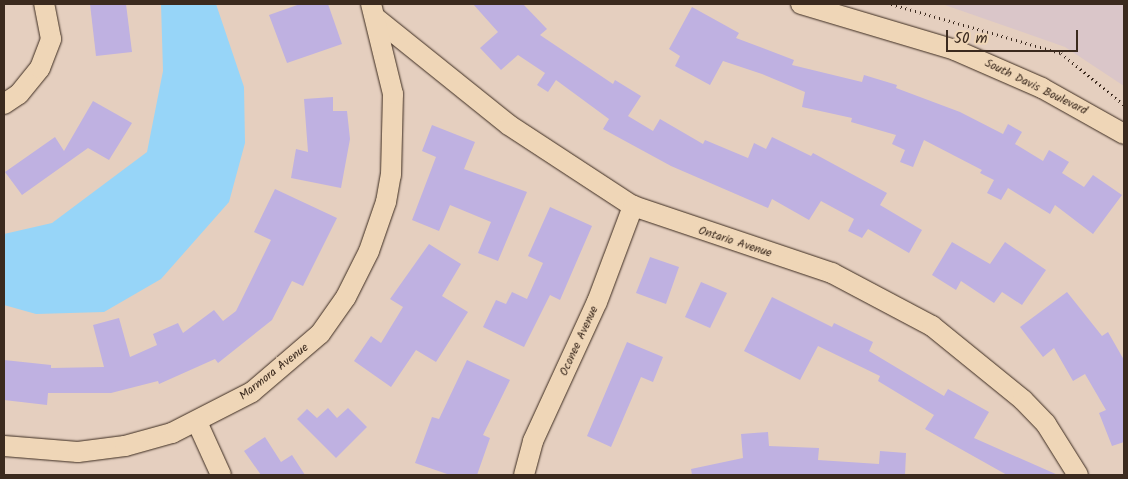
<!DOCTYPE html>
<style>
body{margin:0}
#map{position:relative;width:1128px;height:479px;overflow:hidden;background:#e5cfbf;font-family:Kalam,sans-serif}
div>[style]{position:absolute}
.built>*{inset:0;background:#dac6c9}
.water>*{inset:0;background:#97d5f8}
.building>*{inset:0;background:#bfb1e1}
.path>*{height:3px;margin-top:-1.5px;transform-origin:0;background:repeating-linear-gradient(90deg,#3b2a1e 0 1px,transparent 0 5px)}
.roads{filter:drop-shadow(0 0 1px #3b2a1e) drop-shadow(0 0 1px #3b2a1e)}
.minor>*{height:20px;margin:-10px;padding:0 10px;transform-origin:10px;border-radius:10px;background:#efd6b7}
span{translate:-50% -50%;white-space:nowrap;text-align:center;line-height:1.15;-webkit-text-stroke:4px #efd6b7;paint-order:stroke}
.street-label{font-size:12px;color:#3b2a1e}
.frame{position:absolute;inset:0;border:5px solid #3b2a1e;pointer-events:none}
.scale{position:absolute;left:946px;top:30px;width:132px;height:22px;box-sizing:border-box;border:2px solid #3b2a1e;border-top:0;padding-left:6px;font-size:15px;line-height:18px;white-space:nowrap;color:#3b2a1e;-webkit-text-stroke:4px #efd6b7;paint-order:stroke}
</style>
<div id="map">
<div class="built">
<i style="clip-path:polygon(942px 4px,1124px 4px,1124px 86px,1065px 47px)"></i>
</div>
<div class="water">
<i style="clip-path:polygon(161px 4px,216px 4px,244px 87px,245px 143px,229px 202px,161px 279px,104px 312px,36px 314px,4px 305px,4px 234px,52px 223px,147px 152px,163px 71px)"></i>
</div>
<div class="building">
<i style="clip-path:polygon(90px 4px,126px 4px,132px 52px,96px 56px)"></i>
<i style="clip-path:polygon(300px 4px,328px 4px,342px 44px,287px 63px,269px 15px)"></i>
<i style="clip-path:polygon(473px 4px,523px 4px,547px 29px,540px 35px,613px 84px,615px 80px,641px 96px,628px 116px,653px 131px,660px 119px,703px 144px,705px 140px,748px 158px,754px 143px,766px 149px,772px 137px,811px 156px,813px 153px,887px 193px,880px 205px,922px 230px,909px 253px,868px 229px,862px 238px,848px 231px,854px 219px,821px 201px,809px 220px,772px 199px,768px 208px,671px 166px,603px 129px,609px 119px,556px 80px,548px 92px,537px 85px,545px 73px,518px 55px,501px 70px,480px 48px,498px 32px)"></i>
<i style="clip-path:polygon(692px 7px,739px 33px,736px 38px,794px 60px,792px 65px,862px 82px,864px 75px,897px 85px,896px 88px,960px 112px,1003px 134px,1008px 124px,1022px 132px,1015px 144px,1043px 161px,1049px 150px,1069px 162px,1062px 173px,1084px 187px,1093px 175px,1122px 195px,1093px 234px,1055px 205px,1050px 214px,1008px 188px,1001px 200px,987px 193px,994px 180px,980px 173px,982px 170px,924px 140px,913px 167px,900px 162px,905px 150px,892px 144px,896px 135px,851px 122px,852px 118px,802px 107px,805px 92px,762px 74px,723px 61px,710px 85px,675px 66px,680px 56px,669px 49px)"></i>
<i style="clip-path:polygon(333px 97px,333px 111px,347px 111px,350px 139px,341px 188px,291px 178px,296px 149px,308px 152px,304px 99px)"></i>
<i style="clip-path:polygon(93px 101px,132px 123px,109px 160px,88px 148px,22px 195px,5px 172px,55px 137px,64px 151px)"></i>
<i style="clip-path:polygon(432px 125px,475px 142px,464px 169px,527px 192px,498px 261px,478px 253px,491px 222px,450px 205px,439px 231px,412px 220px,436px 157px,422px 151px)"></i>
<i style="clip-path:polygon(275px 189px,337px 218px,303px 286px,292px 281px,272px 320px,218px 363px,215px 359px,159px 384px,158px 381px,111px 393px,48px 393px,47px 405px,4px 400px,4px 360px,51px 365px,51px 368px,104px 367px,93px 325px,119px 318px,130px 357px,157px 345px,153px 334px,178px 323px,183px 333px,214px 310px,223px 321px,236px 311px,271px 240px,254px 232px)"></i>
<i style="clip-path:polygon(550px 207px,592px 226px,560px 300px,550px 295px,524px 347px,483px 327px,496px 300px,506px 304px,512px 292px,527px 299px,543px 263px,528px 256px)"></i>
<i style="clip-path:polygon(952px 242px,990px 264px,1005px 242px,1046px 270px,1022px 305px,1002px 292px,994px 303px,961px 281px,956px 290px,932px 275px)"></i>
<i style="clip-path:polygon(429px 244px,461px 264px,442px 296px,468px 312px,436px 362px,416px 350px,391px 387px,354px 361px,371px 336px,381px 343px,403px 307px,390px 299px)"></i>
<i style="clip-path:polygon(650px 257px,679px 267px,666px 304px,636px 293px)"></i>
<i style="clip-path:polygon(701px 282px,727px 293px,710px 328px,685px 317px)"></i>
<i style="clip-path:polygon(1067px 292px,1102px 336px,1108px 332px,1124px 360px,1124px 442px,1112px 446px,1099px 413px,1106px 410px,1085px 374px,1073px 381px,1054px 348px,1043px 357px,1020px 327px)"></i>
<i style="clip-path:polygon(772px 297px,832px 327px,834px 323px,873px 342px,869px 351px,944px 396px,948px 389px,989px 412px,974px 438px,1058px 475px,1007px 475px,925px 429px,934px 415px,878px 381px,880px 376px,818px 346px,800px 380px,744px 351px)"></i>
<i style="clip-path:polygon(627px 342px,663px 357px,653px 382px,641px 377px,611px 447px,587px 436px)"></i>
<i style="clip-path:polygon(467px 360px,510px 380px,483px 435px,490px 438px,477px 475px,450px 475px,415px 463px,432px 417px,439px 419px)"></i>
<i style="clip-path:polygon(328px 408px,337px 418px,348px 408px,367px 427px,336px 458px,297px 419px,307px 409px,317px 418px)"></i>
<i style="clip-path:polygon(768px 432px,769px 446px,819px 448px,818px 460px,879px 464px,880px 451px,906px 453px,905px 475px,692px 475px,691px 469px,743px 458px,741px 434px)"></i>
<i style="clip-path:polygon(265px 437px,281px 462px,292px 455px,305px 475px,261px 475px,244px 451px)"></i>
</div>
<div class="path">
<i style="left:891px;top:4px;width:177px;rotate:16.1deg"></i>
<i style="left:1061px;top:53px;width:82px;rotate:39.5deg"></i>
</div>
<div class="roads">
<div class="minor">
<i style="left:801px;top:4px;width:161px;rotate:16.6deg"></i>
<i style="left:955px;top:50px;width:95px;rotate:23.6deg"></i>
<i style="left:1042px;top:88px;width:94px;rotate:29.3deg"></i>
<i style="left:377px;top:19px;width:169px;rotate:38.8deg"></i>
<i style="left:509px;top:125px;width:148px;rotate:33.2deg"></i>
<i style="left:633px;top:206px;width:210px;rotate:18.6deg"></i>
<i style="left:832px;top:273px;width:113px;rotate:27.9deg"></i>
<i style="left:932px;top:326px;width:117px;rotate:39.1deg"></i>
<i style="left:1023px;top:400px;width:33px;rotate:46deg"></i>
<i style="left:1046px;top:424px;width:60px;rotate:57.9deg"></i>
<i style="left:4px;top:104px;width:18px;rotate:-34deg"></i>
<i style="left:19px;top:94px;width:33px;rotate:-51deg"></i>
<i style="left:40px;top:68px;width:31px;rotate:-69deg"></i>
<i style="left:51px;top:39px;width:36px;rotate:-101deg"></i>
<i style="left:197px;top:422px;width:58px;rotate:65.6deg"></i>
<i style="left:4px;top:446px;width:74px;rotate:4.6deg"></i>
<i style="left:78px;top:452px;width:47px;rotate:-7.3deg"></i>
<i style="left:125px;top:446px;width:49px;rotate:-15.5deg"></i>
<i style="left:172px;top:433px;width:90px;rotate:-27.1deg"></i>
<i style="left:252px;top:392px;width:89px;rotate:-40.5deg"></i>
<i style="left:320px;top:334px;width:45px;rotate:-54.9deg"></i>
<i style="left:346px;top:297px;width:51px;rotate:-63.4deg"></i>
<i style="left:369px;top:251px;width:52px;rotate:-70.9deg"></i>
<i style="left:386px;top:202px;width:27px;rotate:-80deg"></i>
<i style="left:391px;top:175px;width:81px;rotate:-88.6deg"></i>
<i style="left:393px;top:94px;width:93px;rotate:-103.7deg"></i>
<i style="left:524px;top:475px;width:35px;rotate:-75deg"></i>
<i style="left:533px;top:441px;width:153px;rotate:-65.3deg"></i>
<i style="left:597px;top:302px;width:103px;rotate:-69.4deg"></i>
</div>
</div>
<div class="street-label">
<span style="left:1036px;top:87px;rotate:26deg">South Davis Boulevard</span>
<span style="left:735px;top:242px;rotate:18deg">Ontario Avenue</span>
<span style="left:579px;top:341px;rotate:-65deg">Oconee Avenue</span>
<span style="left:274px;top:372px;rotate:-38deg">Marmora Avenue</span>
</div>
<div class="frame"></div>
<div class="scale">50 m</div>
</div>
